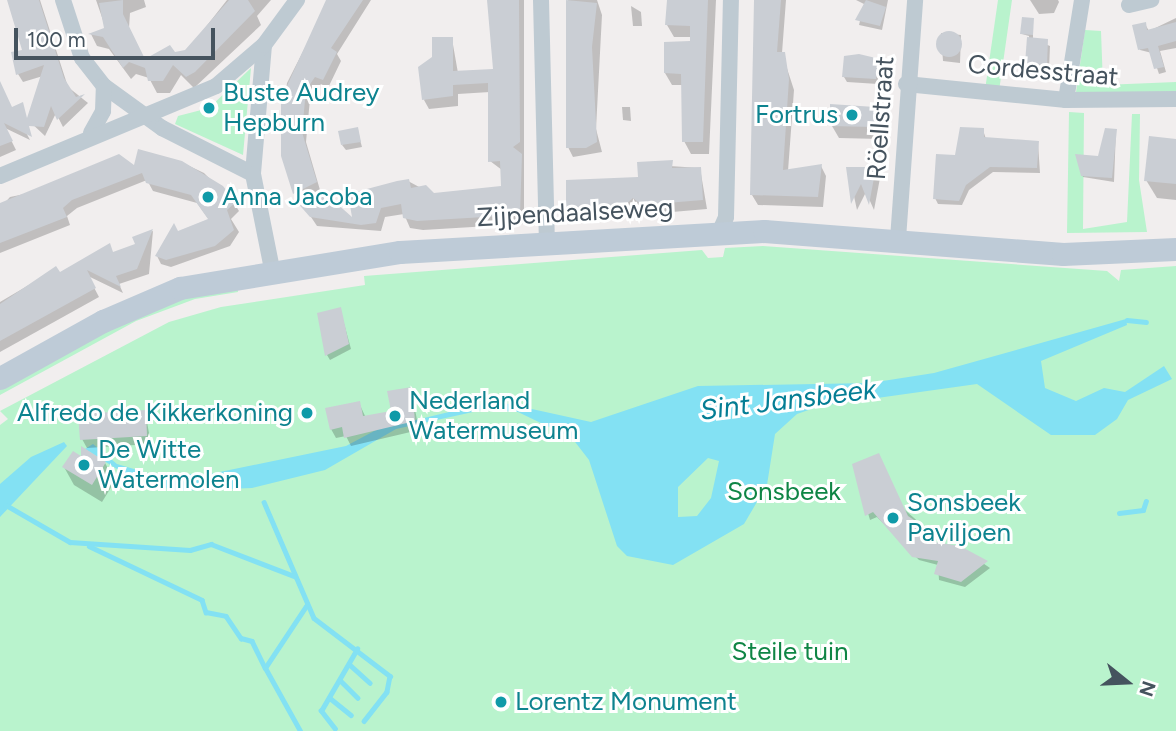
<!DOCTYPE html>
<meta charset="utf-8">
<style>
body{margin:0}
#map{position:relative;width:1176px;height:731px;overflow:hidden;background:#f1eeee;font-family:Figtree,sans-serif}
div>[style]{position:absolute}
.green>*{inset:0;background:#b9f3cd}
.water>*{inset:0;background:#83e1f3}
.shadow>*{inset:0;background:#0003}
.stream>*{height:4.5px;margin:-2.25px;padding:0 2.25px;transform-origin:2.25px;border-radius:2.25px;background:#83e1f3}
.building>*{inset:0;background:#caced4}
.round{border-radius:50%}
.street>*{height:16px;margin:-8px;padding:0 8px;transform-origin:8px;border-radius:8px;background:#becad2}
.secondary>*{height:23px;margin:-11.5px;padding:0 11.5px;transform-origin:11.5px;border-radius:11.5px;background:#becbd7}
.dots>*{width:19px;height:19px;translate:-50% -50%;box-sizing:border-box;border:4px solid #fff;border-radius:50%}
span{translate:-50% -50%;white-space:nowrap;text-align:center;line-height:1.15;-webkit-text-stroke:6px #fff;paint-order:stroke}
.street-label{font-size:26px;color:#45535e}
.culture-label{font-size:26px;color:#0d838f}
.left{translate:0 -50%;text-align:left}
.right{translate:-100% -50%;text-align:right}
.park-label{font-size:26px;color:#0f8545}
.water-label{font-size:28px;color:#047d94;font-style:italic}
.north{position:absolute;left:1092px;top:647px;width:70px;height:70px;-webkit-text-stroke:5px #fff;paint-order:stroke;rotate:108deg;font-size:19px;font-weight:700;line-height:28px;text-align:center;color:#45535e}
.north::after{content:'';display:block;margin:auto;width:24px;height:32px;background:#45535e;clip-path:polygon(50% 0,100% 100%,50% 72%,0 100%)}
.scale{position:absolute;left:14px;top:28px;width:201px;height:32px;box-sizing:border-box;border:4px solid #45535e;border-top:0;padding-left:9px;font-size:21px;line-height:24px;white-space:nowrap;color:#45535e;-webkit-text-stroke:5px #fff;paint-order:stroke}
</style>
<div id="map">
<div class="green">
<i style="clip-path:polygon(998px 0,1012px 0,999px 91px,985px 90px)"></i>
<i style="clip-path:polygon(1085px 30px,1101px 31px,1103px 85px,1176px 82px,1176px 99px,1075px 99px)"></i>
<i style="clip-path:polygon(251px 68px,243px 155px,175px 124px,178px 116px,209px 108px)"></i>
<i style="clip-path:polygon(1069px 112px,1084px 113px,1083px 229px,1127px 222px,1132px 114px,1140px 114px,1139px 180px,1147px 232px,1067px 233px)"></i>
<i style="clip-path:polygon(763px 246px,1107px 271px,1119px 281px,1121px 270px,1176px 266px,1176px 731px,0 731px,0 425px,8px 419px,0 411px,169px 322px,221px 307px,365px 285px,364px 276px,702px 250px,708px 258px,723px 257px,725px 248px)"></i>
<i style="clip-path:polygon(237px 283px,238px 292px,195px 299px,136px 321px,0 395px,0 386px,146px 309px)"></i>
</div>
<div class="water">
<i style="clip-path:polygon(evenodd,1126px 319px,1127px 325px,1041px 361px,1045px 388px,1076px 401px,1104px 388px,1125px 392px,1164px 366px,1172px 379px,1128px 400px,1117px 419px,1095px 435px,1051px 435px,977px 384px,820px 406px,797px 414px,775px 434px,767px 485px,744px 524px,673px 565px,627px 556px,617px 546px,589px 460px,572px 438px,518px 412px,482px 410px,396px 429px,325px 470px,252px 488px,174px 491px,125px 474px,85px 449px,93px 444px,117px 464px,151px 474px,210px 474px,346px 446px,378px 429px,495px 401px,591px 422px,698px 386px,870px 383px,934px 373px,1126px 319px,708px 458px,719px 461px,711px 498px,697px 516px,678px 517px,678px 487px,708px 458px)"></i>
<i style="clip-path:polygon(64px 442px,67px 446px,0 517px,0 484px,31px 457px)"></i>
</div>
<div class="shadow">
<i style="clip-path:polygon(10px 0,40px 0,68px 87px,88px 103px,63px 127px,56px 113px,45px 136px,28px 120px,43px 76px,23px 82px,18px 74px,24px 51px)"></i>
<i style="clip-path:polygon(96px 0,144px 0,146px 7px,130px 13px,129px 28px,145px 61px,186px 52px,227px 0,271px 0,257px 16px,261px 25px,194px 88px,181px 75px,170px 93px,157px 93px,149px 78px,136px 74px,131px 79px,109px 49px,97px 46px,91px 34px,106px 29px)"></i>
<i style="clip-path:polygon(329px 0,371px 0,337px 54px,341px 61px,328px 88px,321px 84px,310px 99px,306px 142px,320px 190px,304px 199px,354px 221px,408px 181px,434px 195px,503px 188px,502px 170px,490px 161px,490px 92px,458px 94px,458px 106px,429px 109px,424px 100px,452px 39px,458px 73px,494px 71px,492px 0,524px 0,524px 224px,423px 230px,410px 228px,404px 214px,385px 217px,381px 231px,317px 226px,295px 193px,281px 126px,287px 83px)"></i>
<i style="clip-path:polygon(568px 0,597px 0,602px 15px,596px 129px,602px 152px,573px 157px,568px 147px)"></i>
<i style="clip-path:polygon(671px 0,716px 0,709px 154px,691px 154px,684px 141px,683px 85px,672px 85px,665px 73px,692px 43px,692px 37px,674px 37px,667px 25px)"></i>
<i style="clip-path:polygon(756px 0,786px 0,782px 53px,794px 90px,788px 171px,821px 166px,826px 176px,823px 207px,758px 205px,752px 195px)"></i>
<i style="clip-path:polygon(856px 0,888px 0,882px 30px,859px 25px,864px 4px)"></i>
<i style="clip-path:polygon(1030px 0,1058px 0,1059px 2px,1054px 13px,1039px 14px)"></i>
<i style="clip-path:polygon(631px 6px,641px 12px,642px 26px,633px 26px)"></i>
<i style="clip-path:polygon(1176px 18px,1176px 48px,1160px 51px,1166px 72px,1159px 74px,1152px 53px,1140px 50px,1134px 27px,1145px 24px,1149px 31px)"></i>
<i style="clip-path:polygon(1033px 19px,1033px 39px,1050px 46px,1049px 70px,1027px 63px,1029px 36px,1022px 34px)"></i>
<i style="clip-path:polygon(941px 33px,961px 35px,960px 63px,943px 61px)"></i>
<i style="clip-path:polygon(879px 60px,878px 84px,847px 82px,844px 77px)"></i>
<i style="clip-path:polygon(622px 107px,630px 107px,631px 121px,623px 120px)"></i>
<i style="clip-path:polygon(873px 109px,880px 139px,839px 138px,832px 126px)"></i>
<i style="clip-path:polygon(0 117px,19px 119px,30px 140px,5px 128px,16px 150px,0 157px)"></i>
<i style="clip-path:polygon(357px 129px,362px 147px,346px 150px,342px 145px)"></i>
<i style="clip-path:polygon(983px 130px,986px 139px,1038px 143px,1040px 173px,993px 172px,969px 190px,962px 205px,938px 204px,935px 198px)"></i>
<i style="clip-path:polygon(1116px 130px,1114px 182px,1083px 177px,1077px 156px,1100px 158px)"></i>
<i style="clip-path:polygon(1176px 141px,1176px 200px,1157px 198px,1146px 180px)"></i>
<i style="clip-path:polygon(181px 162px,204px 173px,234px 203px,239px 211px,231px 219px,239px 232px,230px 246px,171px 267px,161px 264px,157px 256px,178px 233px,210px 221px,197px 203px,153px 191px,147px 180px,77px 208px,67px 216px,70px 225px,0 253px,0 208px,10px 197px)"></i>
<i style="clip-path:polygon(639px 164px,700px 168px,707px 209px,649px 214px,639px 206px,627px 217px,573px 216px,568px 206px,640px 179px)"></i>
<i style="clip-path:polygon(848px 169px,875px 169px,880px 178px,874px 210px,866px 192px,857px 210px)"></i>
<i style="clip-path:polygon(153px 231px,149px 274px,119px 284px,123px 293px,88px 276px,99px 297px,0 352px,0 302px,56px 269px,59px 274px,137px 245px,134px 238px)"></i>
<i style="clip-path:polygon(340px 309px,351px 349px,330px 360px,327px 355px)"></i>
<i style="clip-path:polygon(411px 389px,419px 430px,351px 446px,346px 436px,336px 438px,331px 429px,359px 403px,366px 418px,393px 412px)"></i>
<i style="clip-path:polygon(145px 411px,151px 444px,87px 448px,82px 439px)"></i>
<i style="clip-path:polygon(83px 459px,105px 463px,115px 481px,102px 502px,74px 485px,64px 467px)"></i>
<i style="clip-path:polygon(854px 465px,931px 533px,933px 543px,959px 547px,990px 568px,965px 587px,939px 580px,938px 565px,919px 560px,877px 517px,870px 520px)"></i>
</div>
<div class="stream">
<i style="left:1127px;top:320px;width:19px;rotate:6deg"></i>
<i style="left:264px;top:502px;width:126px;rotate:66.7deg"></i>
<i style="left:314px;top:618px;width:96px;rotate:37.3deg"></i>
<i style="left:390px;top:676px;width:16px;rotate:101deg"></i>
<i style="left:387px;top:692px;width:37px;rotate:128deg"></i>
<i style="left:6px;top:505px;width:74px;rotate:30deg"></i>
<i style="left:70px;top:542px;width:120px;rotate:3.8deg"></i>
<i style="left:190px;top:550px;width:22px;rotate:-16deg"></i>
<i style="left:211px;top:544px;width:89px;rotate:21.1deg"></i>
<i style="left:1119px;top:513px;width:24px;rotate:-7deg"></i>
<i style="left:1143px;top:510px;width:9px;rotate:-72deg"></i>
<i style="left:89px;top:546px;width:125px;rotate:25.5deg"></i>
<i style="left:202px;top:600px;width:13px;rotate:72deg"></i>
<i style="left:206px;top:612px;width:20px;rotate:11deg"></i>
<i style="left:226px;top:616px;width:27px;rotate:56deg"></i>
<i style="left:241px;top:638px;width:11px;rotate:15deg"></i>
<i style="left:252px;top:641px;width:30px;rotate:64deg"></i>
<i style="left:349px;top:664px;width:28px;rotate:42deg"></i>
<i style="left:340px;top:680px;width:25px;rotate:45deg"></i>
<i style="left:330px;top:698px;width:27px;rotate:39deg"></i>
<i style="left:335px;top:729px;width:23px;rotate:-128deg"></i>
<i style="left:321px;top:711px;width:72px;rotate:-59.9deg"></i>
<i style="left:300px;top:731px;width:72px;rotate:-119.1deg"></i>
<i style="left:265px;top:668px;width:74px;rotate:-56.5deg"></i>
</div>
<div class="building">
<i style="clip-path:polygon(7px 0,39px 0,64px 78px,76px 97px,85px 94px,57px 120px,51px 106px,44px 127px,29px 126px,32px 137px,4px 123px,13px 141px,0 146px,0 81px,12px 107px,23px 102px,27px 118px,44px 65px,16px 75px,11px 52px,22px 50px)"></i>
<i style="clip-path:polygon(123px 0,123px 14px,145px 59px,170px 45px,175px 52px,185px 50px,229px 0,248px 0,255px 11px,195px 72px,186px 77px,173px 65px,163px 81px,148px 81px,145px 68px,129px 62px,123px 68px,103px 37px,88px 34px,104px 28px,99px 3px)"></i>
<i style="clip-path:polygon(326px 0,363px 0,331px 48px,337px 52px,323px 80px,315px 77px,306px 90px,302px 132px,317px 182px,293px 194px,281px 156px,281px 99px)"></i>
<i style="clip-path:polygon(487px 0,519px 0,520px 142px,513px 147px,522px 154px,520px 215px,417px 221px,403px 218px,401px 204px,381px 208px,376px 223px,361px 225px,310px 217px,295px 200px,326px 194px,352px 217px,348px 194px,397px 181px,409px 179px,411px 188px,426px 185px,434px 193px,501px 186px,500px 161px,488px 162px,488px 83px,453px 85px,453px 96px,422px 100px,418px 67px,432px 57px,432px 37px,453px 37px,453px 71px,493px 69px)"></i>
<i style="clip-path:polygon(566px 0,597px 3px,592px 47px,597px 142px,586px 148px,566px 148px)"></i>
<i style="clip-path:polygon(667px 0,708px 0,703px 142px,682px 142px,681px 74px,664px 73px,664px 42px,690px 41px,690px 26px,665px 25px)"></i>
<i style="clip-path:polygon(754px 0,781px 0,777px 52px,785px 52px,789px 79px,783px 170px,822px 164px,818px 197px,750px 195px)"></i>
<i style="clip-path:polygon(866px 0,886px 7px,880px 26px,855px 20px)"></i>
<i style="clip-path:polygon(1022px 17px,1034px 18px,1033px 35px,1020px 34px)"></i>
<i style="clip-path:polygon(1146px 22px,1147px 30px,1176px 22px,1176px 41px,1158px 46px,1164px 67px,1154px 69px,1148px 48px,1138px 50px,1132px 25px)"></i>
<i class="round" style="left:936px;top:31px;width:26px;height:26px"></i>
<i style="clip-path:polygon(1027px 37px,1048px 39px,1047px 65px,1025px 64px)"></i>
<i style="clip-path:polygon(859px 54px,880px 59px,876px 79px,842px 77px,844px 56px)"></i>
<i style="clip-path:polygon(830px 104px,875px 107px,874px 127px,830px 126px)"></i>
<i style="clip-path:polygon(358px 127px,361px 142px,341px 145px,338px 131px)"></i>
<i style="clip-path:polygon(960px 127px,984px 128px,984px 137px,1039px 141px,1037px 168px,990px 167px,966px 185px,959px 201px,933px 199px,936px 154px,955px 155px)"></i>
<i style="clip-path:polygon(1105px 128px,1117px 129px,1112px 178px,1081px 176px,1075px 154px,1098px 156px)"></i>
<i style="clip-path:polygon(1149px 136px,1176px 139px,1176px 184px,1144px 181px)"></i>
<i style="clip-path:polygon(138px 149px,182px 161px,223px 186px,236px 202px,227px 210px,234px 230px,215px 246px,166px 260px,155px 256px,174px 223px,178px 231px,208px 219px,191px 195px,146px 183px,142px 173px,72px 200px,63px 208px,67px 217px,0 243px,0 203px,119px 154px,134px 165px)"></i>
<i style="clip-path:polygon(673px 160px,672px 168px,701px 167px,703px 200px,642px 205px,633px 198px,622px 208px,566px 207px,566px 180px,638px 177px,637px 162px)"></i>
<i style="clip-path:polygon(846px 167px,876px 167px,869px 205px,861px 184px,851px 204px)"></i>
<i style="clip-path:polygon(153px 229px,137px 269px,116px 276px,121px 287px,87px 270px,96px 288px,0 341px,0 304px,56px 266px,60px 272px,110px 243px,113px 252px,135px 244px,132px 237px)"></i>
<i style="clip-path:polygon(341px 307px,349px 344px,325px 356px,317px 313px)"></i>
<i style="clip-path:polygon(412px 387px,415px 421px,344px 438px,342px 427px,330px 430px,325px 408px,360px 401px,363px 416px,391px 411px,387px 391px)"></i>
<i style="clip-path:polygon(146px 410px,147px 436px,80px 440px,78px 414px)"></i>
<i style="clip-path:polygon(81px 446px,106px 462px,92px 485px,62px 467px,73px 451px,81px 456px)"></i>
<i style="clip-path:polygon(879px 453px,908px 516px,932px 532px,929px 541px,960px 546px,988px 561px,961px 582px,934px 574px,938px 561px,912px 557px,873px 512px,865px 516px,852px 464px)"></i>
</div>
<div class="street">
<i style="left:63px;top:0;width:61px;rotate:71.9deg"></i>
<i style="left:82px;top:58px;width:36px;rotate:52deg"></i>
<i style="left:104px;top:86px;width:72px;rotate:35.9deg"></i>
<i style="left:162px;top:128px;width:102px;rotate:26.8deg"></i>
<i style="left:541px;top:0;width:243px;rotate:88.6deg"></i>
<i style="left:1129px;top:5px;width:23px;rotate:-13deg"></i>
<i style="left:264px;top:45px;width:129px;rotate:94.9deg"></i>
<i style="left:253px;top:174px;width:97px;rotate:78.7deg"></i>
<i style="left:906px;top:84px;width:161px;rotate:5.7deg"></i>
<i style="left:1066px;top:100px;width:110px;rotate:-0.5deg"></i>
<i style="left:1066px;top:100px;width:101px;rotate:-80.9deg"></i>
<i style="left:91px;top:133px;width:25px;rotate:-61deg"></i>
<i style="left:103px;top:111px;width:25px;rotate:-88deg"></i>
<i style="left:0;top:176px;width:234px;rotate:-22.6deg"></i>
<i style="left:216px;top:86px;width:63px;rotate:-40.5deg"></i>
<i style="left:264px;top:45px;width:56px;rotate:-53.7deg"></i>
<i style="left:719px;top:233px;width:17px;rotate:-66deg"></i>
<i style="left:726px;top:217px;width:217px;rotate:-88.7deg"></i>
<i style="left:898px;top:239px;width:240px;rotate:-85.9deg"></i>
</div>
<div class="secondary">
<i style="left:0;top:378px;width:118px;rotate:-29deg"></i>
<i style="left:103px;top:321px;width:84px;rotate:-23.2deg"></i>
<i style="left:180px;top:288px;width:223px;rotate:-9.3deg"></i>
<i style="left:400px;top:252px;width:365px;rotate:-3.3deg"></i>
<i style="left:764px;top:231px;width:300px;rotate:4.4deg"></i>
<i style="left:1063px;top:254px;width:113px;rotate:-2.5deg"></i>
</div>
<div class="dots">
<i style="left:209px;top:108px;background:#0f9aa8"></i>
<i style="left:852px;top:115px;background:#0f9aa8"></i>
<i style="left:208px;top:197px;background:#0f9aa8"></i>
<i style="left:307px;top:413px;background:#0f9aa8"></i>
<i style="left:395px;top:416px;background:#0f9aa8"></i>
<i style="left:84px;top:465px;background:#0f9aa8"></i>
<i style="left:893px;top:518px;background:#0f9aa8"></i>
<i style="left:501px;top:702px;background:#0f9aa8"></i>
</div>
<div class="street-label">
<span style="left:1043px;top:71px;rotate:5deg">Cordesstraat</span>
<span style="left:881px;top:118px;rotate:-86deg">Röellstraat</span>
<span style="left:575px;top:213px;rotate:-3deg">Zijpendaalseweg</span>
</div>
<div class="culture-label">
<span class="left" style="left:223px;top:108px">Buste Audrey<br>Hepburn</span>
<span class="right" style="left:838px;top:115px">Fortrus</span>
<span class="left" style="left:222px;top:197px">Anna Jacoba</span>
<span class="left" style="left:409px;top:416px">Nederland<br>Watermuseum</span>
<span class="right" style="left:293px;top:413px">Alfredo de Kikkerkoning</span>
<span class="left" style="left:98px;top:465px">De Witte<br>Watermolen</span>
<span class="left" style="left:907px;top:518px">Sonsbeek<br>Paviljoen</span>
<span class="left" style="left:515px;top:702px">Lorentz Monument</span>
</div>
<div class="park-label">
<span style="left:784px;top:492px">Sonsbeek</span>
<span style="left:790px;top:652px">Steile tuin</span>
</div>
<div class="water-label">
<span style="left:788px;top:399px;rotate:-7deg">Sint Jansbeek</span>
</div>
<div class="north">N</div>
<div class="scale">100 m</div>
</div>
